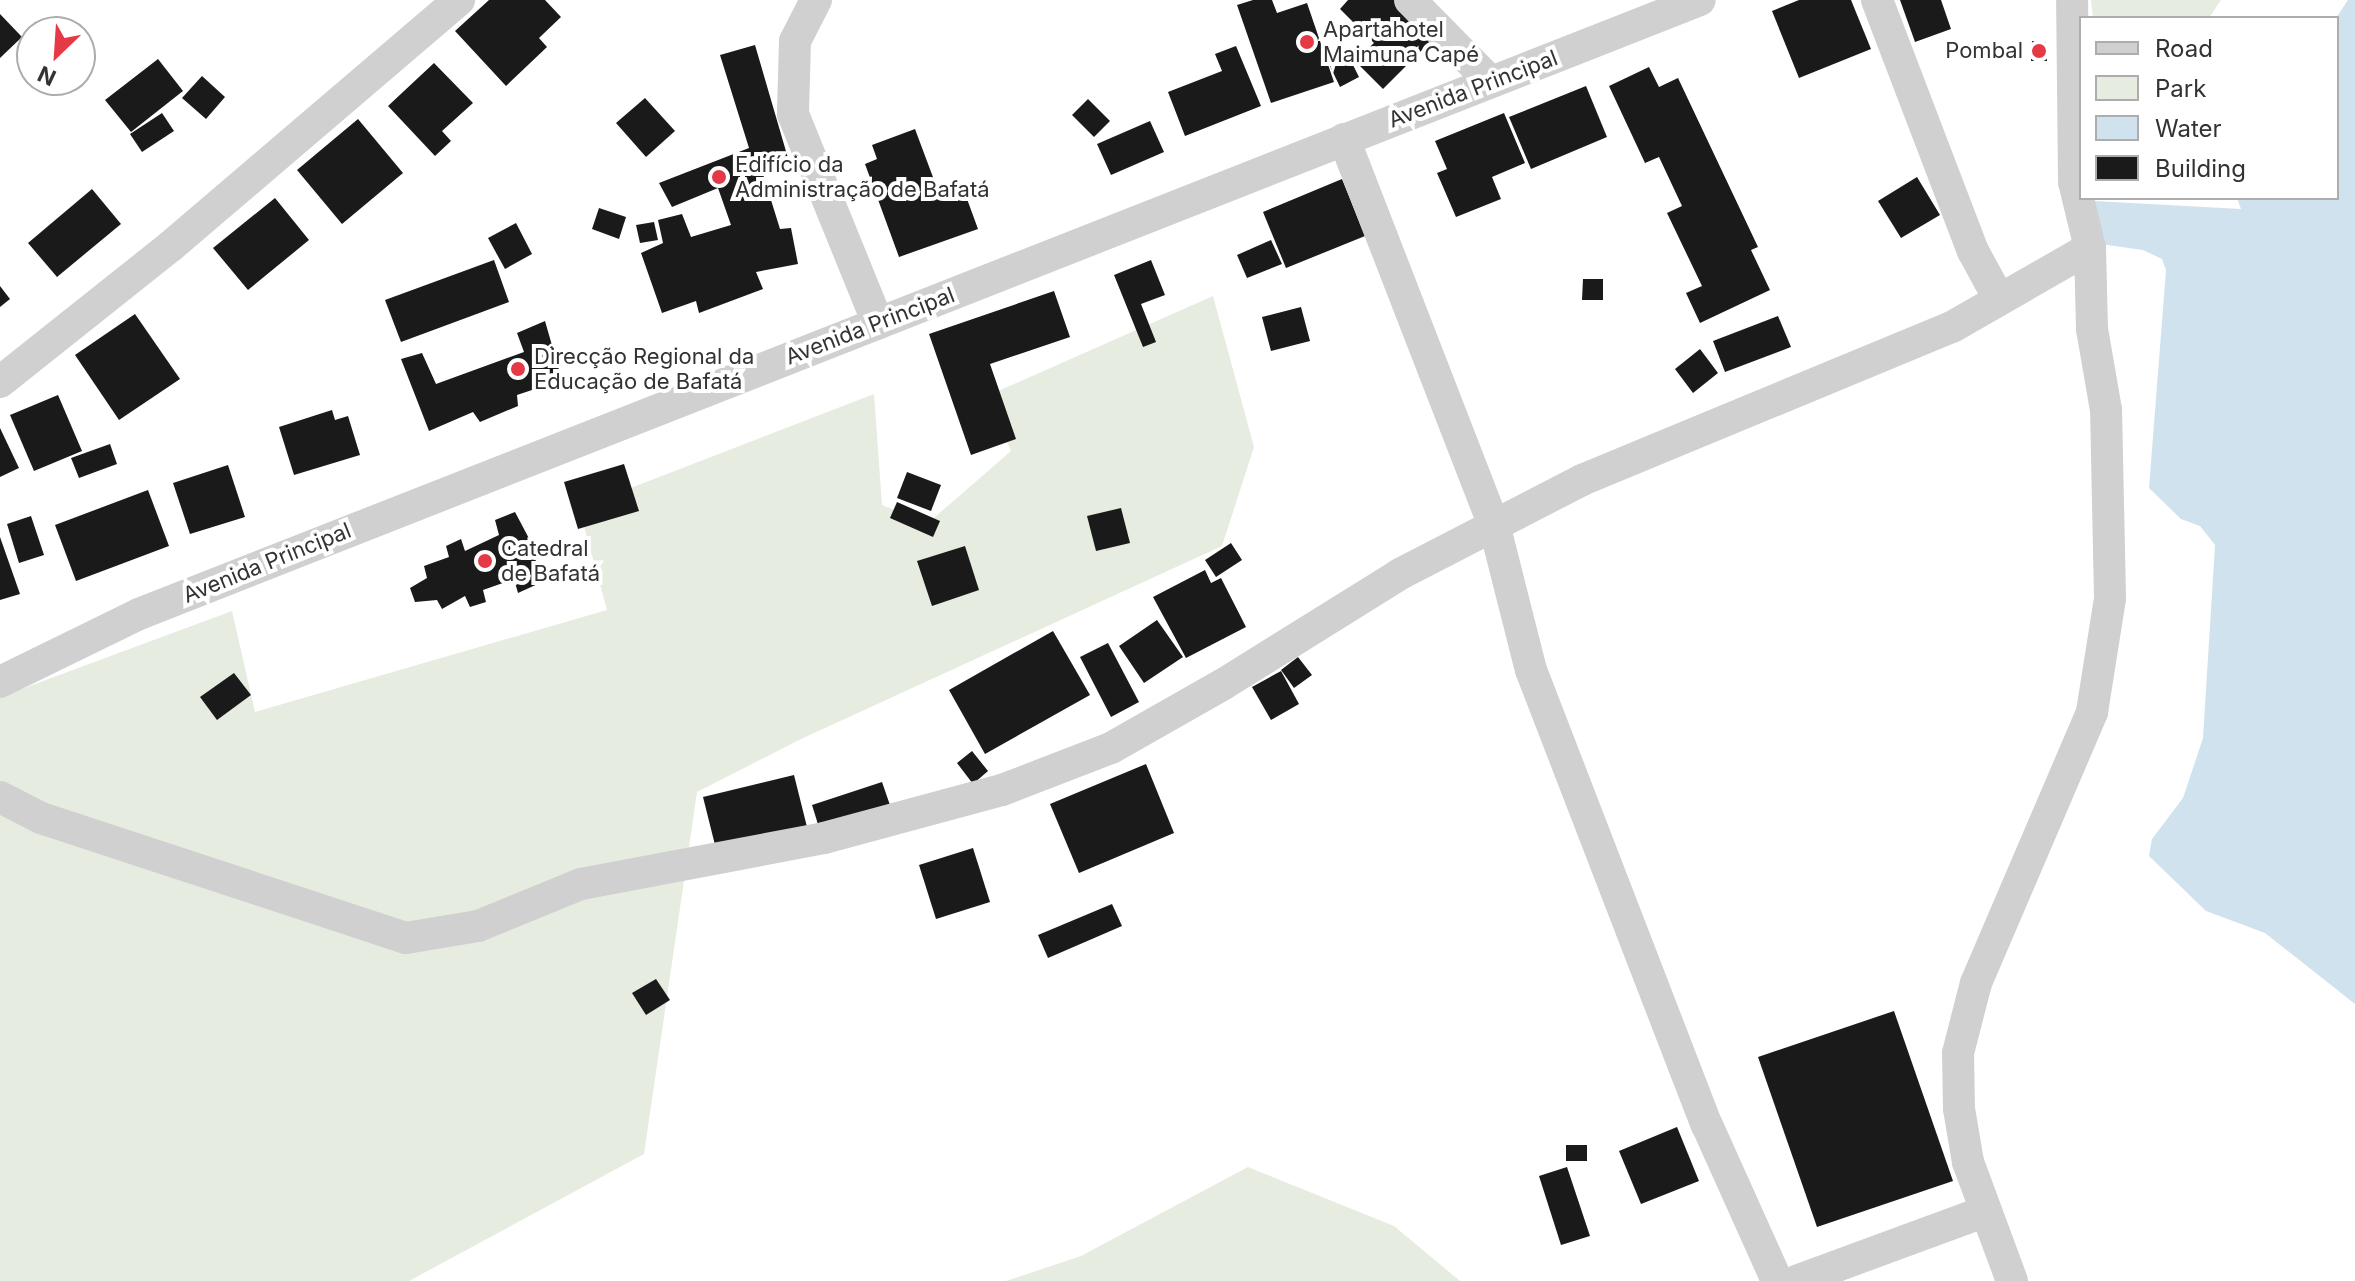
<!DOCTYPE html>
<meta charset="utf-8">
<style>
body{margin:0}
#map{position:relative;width:2355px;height:1281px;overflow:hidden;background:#fff;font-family:Inter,sans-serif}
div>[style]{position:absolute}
.green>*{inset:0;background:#e6ecdf}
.water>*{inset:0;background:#cfe2ee}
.building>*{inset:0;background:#1a1a1a}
.minor>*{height:32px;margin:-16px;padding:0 16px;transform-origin:16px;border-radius:16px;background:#d0d0d0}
.dots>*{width:22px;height:22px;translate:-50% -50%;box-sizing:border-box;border:4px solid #fff;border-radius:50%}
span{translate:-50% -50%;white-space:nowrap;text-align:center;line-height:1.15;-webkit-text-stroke:8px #fff;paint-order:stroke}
.poi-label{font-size:22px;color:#333}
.left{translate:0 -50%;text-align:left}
.right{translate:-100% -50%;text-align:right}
.street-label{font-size:22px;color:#333}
.legend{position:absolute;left:2079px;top:16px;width:260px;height:184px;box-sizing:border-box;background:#fff;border:2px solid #adadad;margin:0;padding:10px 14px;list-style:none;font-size:24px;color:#333}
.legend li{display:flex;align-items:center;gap:16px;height:40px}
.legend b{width:40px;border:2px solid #adadad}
.north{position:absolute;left:16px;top:16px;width:80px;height:80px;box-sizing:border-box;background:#fff;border:2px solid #adadad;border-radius:50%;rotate:205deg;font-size:22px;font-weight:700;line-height:32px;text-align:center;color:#333}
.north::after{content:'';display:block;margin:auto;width:28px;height:36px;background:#e63946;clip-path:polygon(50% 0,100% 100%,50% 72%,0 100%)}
</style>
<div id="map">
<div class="green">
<i style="clip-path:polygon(2091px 0,2221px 0,2209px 18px,2093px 18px)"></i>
<i style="clip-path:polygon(1213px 296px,1254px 447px,1222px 546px,801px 739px,697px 792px,644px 1154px,409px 1281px,0 1281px,0 697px,232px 611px,255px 712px,607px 610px,579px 508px,874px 394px,882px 505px,927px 524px,1011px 451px,987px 396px)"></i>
<i style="clip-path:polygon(1248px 1167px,1394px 1226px,1460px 1281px,1006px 1281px,1081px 1256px)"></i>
</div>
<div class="water">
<i style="clip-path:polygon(2348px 0,2355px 0,2355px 1004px,2265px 933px,2206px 911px,2149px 856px,2152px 839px,2183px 798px,2203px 738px,2215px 545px,2200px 526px,2181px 519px,2149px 488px,2166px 270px,2162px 259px,2143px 250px,2093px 243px,2094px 201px,2241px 209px,2237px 198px,2337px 198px,2336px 18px)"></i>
</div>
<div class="building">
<i style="clip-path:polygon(489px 0,545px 0,561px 17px,539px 38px,547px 47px,506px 86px,455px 31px)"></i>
<i style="clip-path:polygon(1253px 0,1272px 0,1277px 13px,1307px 3px,1334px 82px,1271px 103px,1237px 5px)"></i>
<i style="clip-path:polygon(1348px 0,1394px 0,1433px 39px,1383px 89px,1355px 61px,1374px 43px,1340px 9px)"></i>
<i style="clip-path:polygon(1799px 0,1851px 0,1871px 49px,1799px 78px,1772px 11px)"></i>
<i style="clip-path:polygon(1900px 0,1941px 0,1951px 29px,1915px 42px)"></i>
<i style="clip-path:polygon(0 14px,22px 37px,0 58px)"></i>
<i style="clip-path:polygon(2032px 41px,2046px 42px,2047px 61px,2031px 61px)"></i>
<i style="clip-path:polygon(755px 45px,790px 165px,762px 171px,780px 229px,791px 228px,798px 264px,756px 272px,763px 289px,699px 313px,696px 301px,662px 313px,641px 253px,663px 243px,658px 220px,682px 214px,691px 237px,731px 225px,718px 188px,672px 207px,659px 183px,749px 148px,720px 55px)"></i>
<i style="clip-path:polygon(1236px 46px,1261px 106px,1185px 136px,1168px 92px,1222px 71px,1215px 54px)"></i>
<i style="clip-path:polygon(1349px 57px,1359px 77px,1340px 87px,1330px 66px)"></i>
<i style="clip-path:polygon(158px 59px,183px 91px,131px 132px,105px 100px)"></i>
<i style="clip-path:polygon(434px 63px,473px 103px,442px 131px,451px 141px,435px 156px,388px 106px)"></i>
<i style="clip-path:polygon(1649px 67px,1659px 87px,1678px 78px,1758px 247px,1751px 250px,1770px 290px,1700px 323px,1686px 293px,1702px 286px,1667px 213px,1682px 206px,1659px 157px,1645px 163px,1609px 86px)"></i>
<i style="clip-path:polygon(202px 76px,225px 97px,206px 119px,182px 98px)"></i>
<i style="clip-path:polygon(1586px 86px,1607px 137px,1531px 169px,1509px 117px)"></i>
<i style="clip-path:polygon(645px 98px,675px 131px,646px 157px,616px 123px)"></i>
<i style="clip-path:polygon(1088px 99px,1110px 121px,1094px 137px,1072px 115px)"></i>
<i style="clip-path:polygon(162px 113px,174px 131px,142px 152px,130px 134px)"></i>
<i style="clip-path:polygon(1504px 113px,1525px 163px,1492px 177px,1501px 199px,1456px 217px,1437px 173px,1447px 169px,1435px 141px)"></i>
<i style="clip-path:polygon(358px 119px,403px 173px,342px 224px,297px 170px)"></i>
<i style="clip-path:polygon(1150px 121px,1164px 152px,1111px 175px,1097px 144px)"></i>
<i style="clip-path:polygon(915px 129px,940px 196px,963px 188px,978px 229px,899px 257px,865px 164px,877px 159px,872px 145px)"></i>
<i style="clip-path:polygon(1917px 177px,1940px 215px,1901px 238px,1878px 201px)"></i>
<i style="clip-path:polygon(1342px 179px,1365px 236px,1286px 268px,1263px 212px)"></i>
<i style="clip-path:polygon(92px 189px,121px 224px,57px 277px,28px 243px)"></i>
<i style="clip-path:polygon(275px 198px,309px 240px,248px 290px,213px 248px)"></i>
<i style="clip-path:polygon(599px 208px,626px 217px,619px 239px,592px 229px)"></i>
<i style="clip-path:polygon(654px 222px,658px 240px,640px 243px,636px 225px)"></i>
<i style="clip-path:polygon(516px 223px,532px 254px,505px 269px,488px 238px)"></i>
<i style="clip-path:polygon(1271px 240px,1282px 264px,1247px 278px,1237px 255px)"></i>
<i style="clip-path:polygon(494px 260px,509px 302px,401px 342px,385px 300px)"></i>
<i style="clip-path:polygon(1151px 260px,1165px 295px,1141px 304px,1156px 342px,1143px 347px,1114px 275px)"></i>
<i style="clip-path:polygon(1583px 279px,1603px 279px,1603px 300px,1582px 300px)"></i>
<i style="clip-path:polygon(0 286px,10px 299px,0 307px)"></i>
<i style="clip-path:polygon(1054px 291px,1070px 337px,990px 364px,1016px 439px,971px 455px,929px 334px)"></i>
<i style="clip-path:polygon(1301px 307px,1310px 341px,1271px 351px,1262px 317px)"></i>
<i style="clip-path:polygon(135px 314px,180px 379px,119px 420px,75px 355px)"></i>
<i style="clip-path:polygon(1778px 316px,1791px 347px,1725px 372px,1713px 341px)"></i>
<i style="clip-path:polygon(545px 321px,562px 380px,517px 395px,518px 406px,480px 422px,473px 412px,429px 431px,401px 359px,422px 353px,436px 384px,524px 352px,517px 333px)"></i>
<i style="clip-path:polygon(1700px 349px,1718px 373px,1693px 393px,1675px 369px)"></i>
<i style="clip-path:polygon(58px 395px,82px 451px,34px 471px,10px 415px)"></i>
<i style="clip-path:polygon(332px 410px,335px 420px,348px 416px,360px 455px,294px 475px,279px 427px)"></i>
<i style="clip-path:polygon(0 428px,19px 468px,0 477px)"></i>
<i style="clip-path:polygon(110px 444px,117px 464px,79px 478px,71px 458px)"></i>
<i style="clip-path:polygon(624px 464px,639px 511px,578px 529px,564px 482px)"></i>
<i style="clip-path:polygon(228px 465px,245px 517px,190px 534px,173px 483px)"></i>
<i style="clip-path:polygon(907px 472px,941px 485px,931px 511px,897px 498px)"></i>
<i style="clip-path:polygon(148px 490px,169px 546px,76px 581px,55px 525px)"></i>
<i style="clip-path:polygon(897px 502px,940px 521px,933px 537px,890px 518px)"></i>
<i style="clip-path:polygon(1121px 508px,1130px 543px,1096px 551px,1087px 516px)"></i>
<i style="clip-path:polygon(515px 512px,533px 546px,540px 583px,518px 593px,514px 579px,483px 590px,486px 602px,470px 607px,465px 596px,442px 609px,437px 600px,415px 602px,410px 588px,427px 578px,424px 566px,449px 557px,446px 546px,461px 539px,465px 551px,499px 535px,495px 520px)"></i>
<i style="clip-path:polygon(31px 516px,44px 555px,19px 563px,7px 524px)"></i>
<i style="clip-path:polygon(0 537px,20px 594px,0 600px)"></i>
<i style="clip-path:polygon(1231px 543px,1242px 560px,1216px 577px,1205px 560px)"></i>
<i style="clip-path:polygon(965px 546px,979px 590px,932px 606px,917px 561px)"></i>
<i style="clip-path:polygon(1205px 570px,1211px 583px,1221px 578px,1246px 627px,1186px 658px,1153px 597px)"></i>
<i style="clip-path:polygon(1157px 620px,1183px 657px,1144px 683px,1119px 646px)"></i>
<i style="clip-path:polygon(1053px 631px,1090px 695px,985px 754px,949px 690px)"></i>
<i style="clip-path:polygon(1108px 643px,1139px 702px,1111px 717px,1080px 657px)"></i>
<i style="clip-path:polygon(1298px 657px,1312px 675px,1294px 688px,1281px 670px)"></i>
<i style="clip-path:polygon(1281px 671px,1299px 704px,1271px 720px,1252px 687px)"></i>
<i style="clip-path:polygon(234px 673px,251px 695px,217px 720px,200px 697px)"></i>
<i style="clip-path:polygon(972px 751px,988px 771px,973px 784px,957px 763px)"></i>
<i style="clip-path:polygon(1146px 764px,1174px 833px,1079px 873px,1050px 804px)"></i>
<i style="clip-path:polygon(794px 775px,809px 835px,718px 857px,703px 797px)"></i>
<i style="clip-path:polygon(882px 782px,892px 811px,821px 834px,812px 805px)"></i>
<i style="clip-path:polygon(973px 848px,990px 902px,936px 919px,919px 865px)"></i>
<i style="clip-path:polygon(1112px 904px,1122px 926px,1048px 958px,1038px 935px)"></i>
<i style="clip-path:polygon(656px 979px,670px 1000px,646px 1015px,632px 993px)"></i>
<i style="clip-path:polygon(1894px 1011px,1953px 1181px,1817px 1227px,1758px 1057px)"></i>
<i style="clip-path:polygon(1677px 1127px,1699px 1181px,1641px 1204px,1619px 1151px)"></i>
<i style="clip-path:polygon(1566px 1145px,1587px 1145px,1587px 1161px,1566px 1161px)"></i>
<i style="clip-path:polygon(1567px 1167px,1590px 1236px,1561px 1245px,1539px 1176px)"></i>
</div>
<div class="minor">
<i style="left:816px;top:0;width:46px;rotate:117.1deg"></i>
<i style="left:795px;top:41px;width:73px;rotate:91.6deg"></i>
<i style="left:793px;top:114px;width:226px;rotate:67.9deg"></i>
<i style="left:1410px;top:0;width:114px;rotate:45.4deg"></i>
<i style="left:1877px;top:0;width:269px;rotate:69.1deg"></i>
<i style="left:1973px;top:251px;width:55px;rotate:61.6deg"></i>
<i style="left:1344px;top:139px;width:417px;rotate:68.8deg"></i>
<i style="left:1495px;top:528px;width:146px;rotate:75.8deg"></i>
<i style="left:1531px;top:670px;width:488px;rotate:68.9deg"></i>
<i style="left:1707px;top:1125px;width:171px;rotate:65.8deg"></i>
<i style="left:0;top:382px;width:218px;rotate:-38.5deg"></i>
<i style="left:171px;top:246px;width:379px;rotate:-40.5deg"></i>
<i style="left:0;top:682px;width:155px;rotate:-26.1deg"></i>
<i style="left:139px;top:614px;width:1677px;rotate:-21.47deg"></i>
<i style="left:0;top:797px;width:46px;rotate:27.1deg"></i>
<i style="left:41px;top:818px;width:384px;rotate:18.2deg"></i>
<i style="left:406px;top:938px;width:73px;rotate:-9.5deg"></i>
<i style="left:478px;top:926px;width:111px;rotate:-22.2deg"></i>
<i style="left:581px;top:884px;width:247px;rotate:-10.7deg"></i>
<i style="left:824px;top:838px;width:184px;rotate:-15.1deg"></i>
<i style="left:1002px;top:790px;width:117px;rotate:-21.1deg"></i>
<i style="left:1111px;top:748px;width:128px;rotate:-29.6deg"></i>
<i style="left:1222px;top:685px;width:210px;rotate:-31.9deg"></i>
<i style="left:1400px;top:574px;width:205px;rotate:-27.3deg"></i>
<i style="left:1582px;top:480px;width:400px;rotate:-22.5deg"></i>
<i style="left:1952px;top:327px;width:159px;rotate:-29.8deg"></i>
<i style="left:1796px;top:1281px;width:202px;rotate:-20.2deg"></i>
<i style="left:2012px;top:1281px;width:127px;rotate:-110.3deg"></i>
<i style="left:1968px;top:1162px;width:54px;rotate:-99.6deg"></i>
<i style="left:1959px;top:1109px;width:56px;rotate:-91deg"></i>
<i style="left:1958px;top:1053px;width:72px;rotate:-75.6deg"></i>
<i style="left:1976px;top:983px;width:295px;rotate:-66.8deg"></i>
<i style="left:2092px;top:712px;width:115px;rotate:-81deg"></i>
<i style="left:2110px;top:598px;width:188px;rotate:-91.2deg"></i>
<i style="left:2106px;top:410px;width:82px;rotate:-99.8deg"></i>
<i style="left:2092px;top:329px;width:81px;rotate:-91.4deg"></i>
<i style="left:2090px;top:248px;width:68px;rotate:-103.6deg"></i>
<i style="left:2074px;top:182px;width:182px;rotate:-90.6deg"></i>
</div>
<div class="dots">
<i style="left:1307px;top:42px;background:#e63946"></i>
<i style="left:2039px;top:51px;background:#e63946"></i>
<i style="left:719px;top:177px;background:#e63946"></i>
<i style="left:518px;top:369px;background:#e63946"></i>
<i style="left:485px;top:561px;background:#e63946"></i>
</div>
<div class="poi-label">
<span class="left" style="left:1323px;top:42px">Apartahotel<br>Maimuna Capé</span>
<span class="right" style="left:2023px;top:51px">Pombal</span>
<span class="left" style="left:735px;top:177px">Edifício da<br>Administração de Bafatá</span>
<span class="left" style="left:534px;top:369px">Direcção Regional da<br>Educação de Bafatá</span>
<span class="left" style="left:501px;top:561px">Catedral<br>de Bafatá</span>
</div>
<div class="street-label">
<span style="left:1473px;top:89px;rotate:-21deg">Avenida Principal</span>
<span style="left:870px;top:326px;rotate:-21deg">Avenida Principal</span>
<span style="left:267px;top:563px;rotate:-22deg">Avenida Principal</span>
</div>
<ul class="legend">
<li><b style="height:10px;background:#d0d0d0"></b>Road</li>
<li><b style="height:22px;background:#e6ecdf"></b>Park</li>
<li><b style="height:22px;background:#cfe2ee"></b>Water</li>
<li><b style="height:22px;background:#1a1a1a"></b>Building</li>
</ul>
<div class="north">N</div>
</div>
